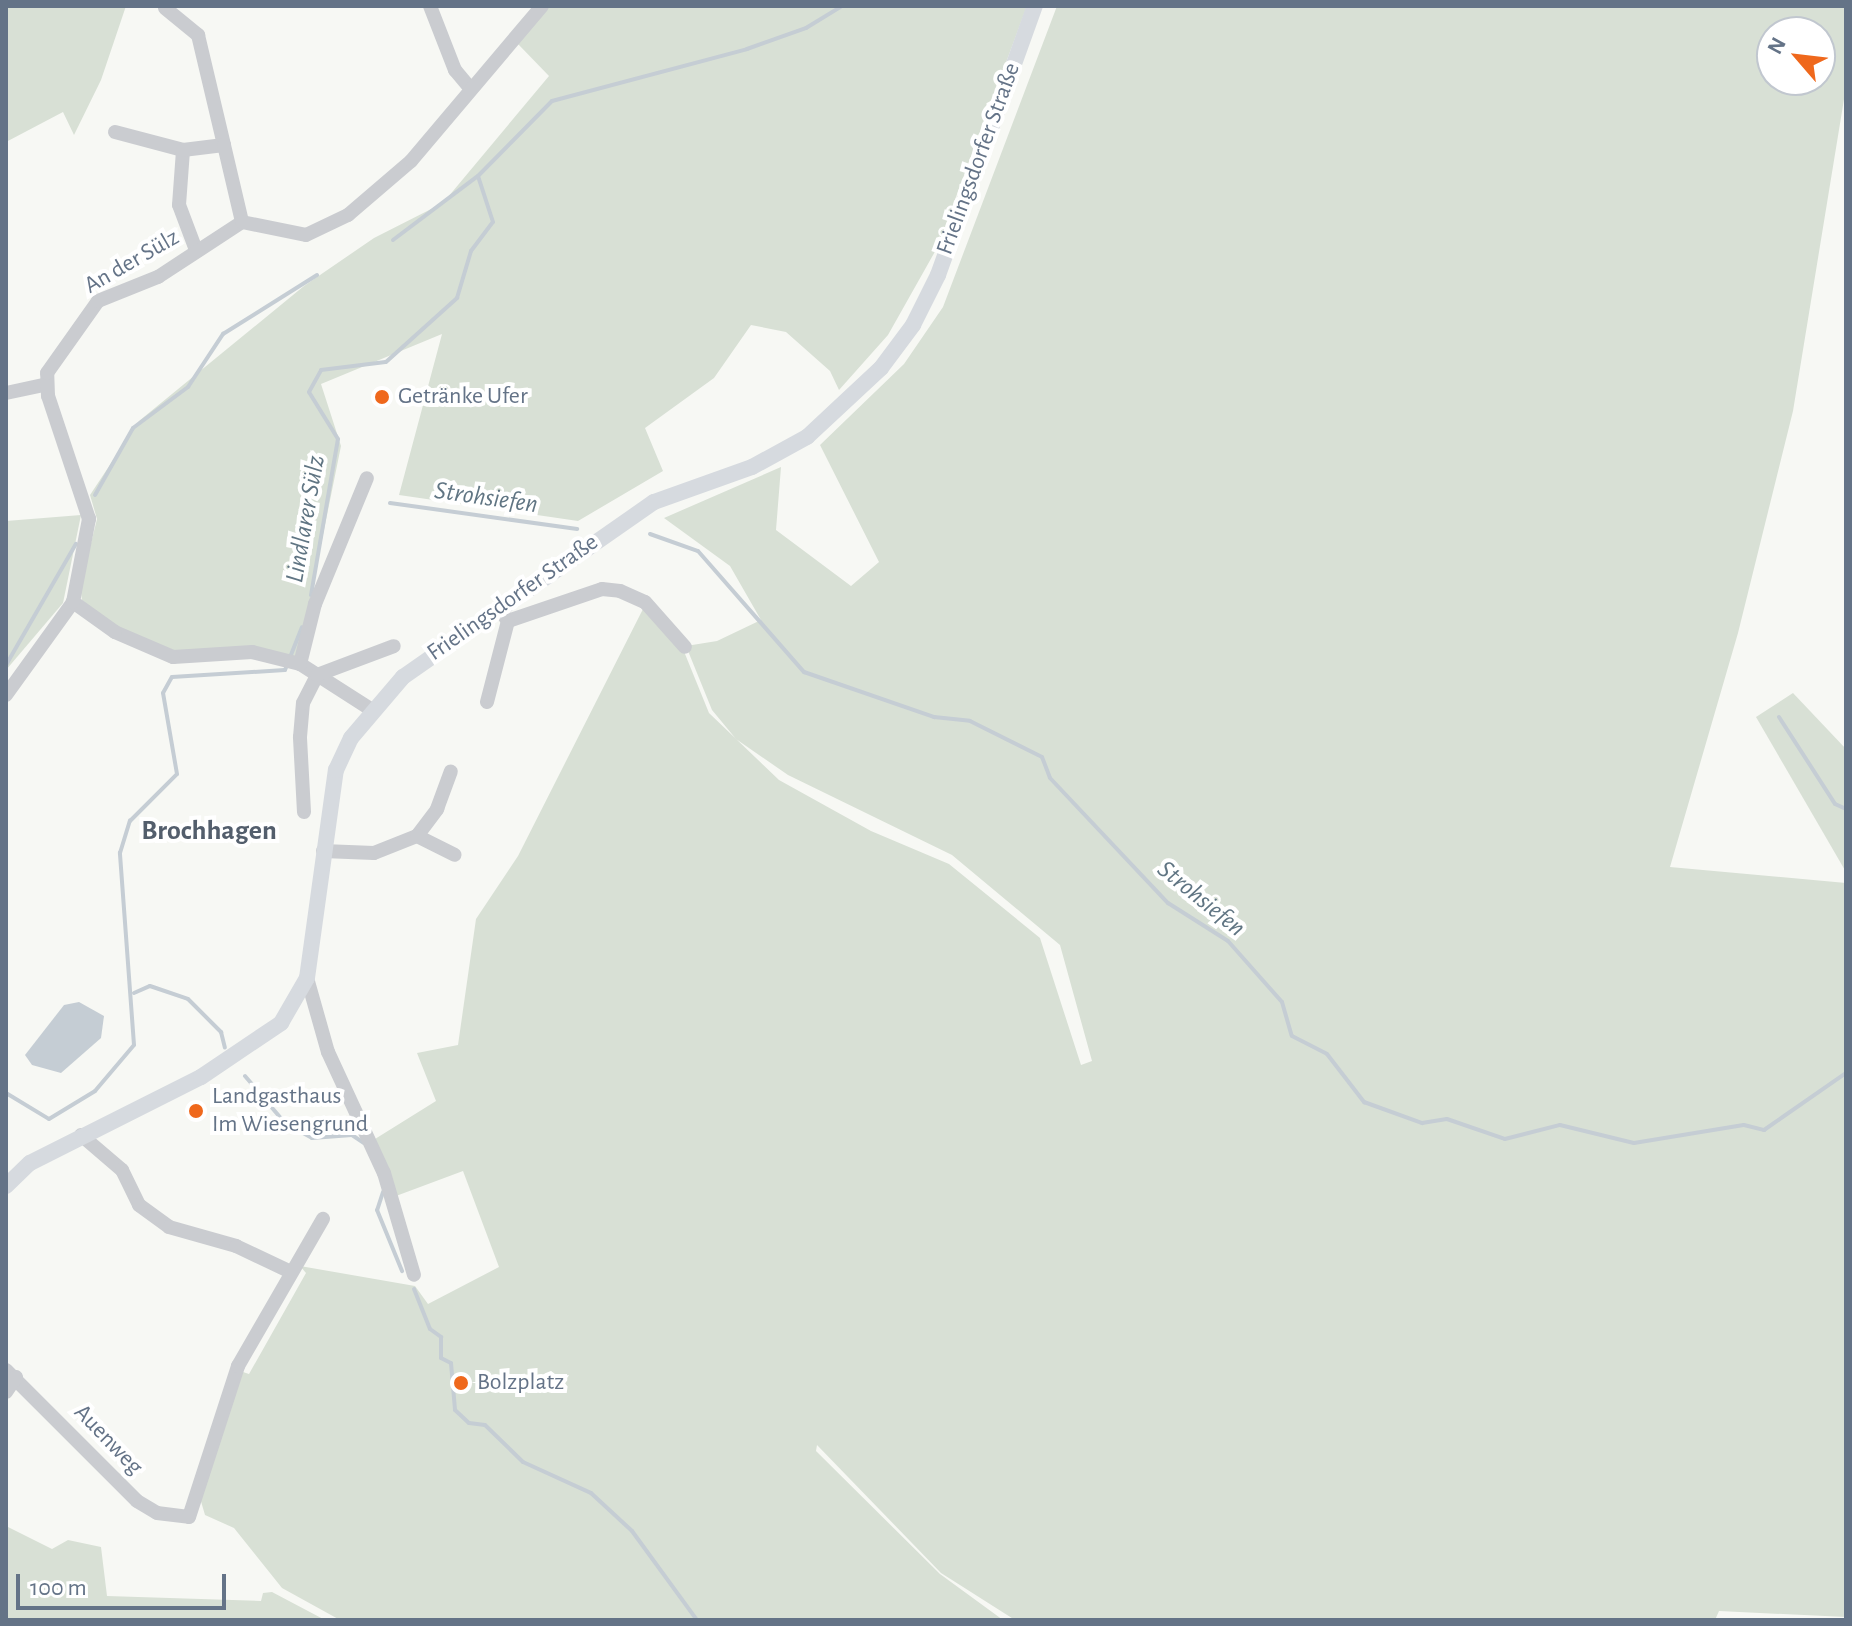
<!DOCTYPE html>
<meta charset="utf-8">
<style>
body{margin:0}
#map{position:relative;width:1852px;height:1626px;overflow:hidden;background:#f7f8f4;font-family:"Alegreya Sans",sans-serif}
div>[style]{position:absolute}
.green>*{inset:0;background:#d8e0d5}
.water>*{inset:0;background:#c5cdd4}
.stream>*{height:4px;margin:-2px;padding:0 2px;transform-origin:2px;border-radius:2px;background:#c5cdd4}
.minor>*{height:14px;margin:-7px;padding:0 7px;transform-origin:7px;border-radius:7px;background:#caccd0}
.major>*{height:16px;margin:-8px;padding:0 8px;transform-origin:8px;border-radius:8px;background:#d6dadf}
.dots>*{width:22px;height:22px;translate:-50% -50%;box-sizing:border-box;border:4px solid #fff;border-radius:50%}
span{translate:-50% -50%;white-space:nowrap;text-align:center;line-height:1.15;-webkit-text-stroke:8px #fff;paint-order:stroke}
.street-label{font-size:24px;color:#647387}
.poi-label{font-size:24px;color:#647387}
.left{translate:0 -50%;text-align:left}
.water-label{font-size:26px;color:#607583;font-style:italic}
.quarter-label{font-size:28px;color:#535e6c;font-weight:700}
.frame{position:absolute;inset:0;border:8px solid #647387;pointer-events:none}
.north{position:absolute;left:1756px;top:16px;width:80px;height:80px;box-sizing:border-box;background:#fff;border:2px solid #c1c7cf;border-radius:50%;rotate:298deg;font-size:22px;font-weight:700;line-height:32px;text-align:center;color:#647387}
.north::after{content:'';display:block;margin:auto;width:28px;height:36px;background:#ef681c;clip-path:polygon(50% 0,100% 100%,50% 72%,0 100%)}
.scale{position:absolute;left:16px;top:1574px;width:210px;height:36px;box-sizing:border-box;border:4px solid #647387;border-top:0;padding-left:10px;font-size:24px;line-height:28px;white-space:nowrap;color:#647387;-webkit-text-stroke:6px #fff;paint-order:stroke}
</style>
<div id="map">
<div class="green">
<i style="clip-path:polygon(6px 6px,126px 6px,101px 80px,74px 135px,63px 112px,6px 142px)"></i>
<i style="clip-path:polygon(547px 6px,1027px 6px,937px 248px,888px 335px,839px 390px,830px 371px,786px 332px,751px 325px,714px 378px,645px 428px,663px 471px,578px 521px,399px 495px,442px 334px,321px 384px,341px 446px,298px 658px,173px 655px,117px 629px,82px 600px,80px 587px,97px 519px,90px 495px,139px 421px,304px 286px,374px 238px,443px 203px,549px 76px,518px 44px)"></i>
<i style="clip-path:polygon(evenodd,1057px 6px,1846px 6px,1846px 87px,1793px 411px,1738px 633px,1670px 867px,1846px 883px,1846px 1617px,1719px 1611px,1715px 1620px,1015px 1620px,941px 1573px,817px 1445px,816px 1451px,940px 1574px,1003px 1620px,340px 1620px,282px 1588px,234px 1528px,205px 1515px,200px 1498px,240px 1371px,249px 1374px,306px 1273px,300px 1266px,415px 1286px,428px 1304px,499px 1267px,463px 1171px,396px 1196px,375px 1139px,436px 1101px,417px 1053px,458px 1045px,476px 919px,518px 856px,644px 607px,683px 649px,709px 713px,779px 780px,871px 831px,949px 864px,1040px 938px,1081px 1065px,1092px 1061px,1060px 945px,952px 855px,788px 775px,736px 739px,712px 710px,686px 646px,717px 641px,761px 620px,730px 566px,664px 518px,781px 467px,776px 530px,851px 586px,879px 562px,820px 445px,904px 364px,943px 307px,1057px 6px,1772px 32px,1820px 32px,1820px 80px,1772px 80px,1772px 32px)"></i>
<i style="clip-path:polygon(81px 515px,63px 603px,6px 670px,6px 521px)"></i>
<i style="clip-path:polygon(1793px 693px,1846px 749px,1846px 872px,1756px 717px)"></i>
<i style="clip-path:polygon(6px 1526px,52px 1549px,68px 1540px,101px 1547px,107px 1596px,261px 1601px,263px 1593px,272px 1592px,325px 1620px,6px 1620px)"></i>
</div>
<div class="water">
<i style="clip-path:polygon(79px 1002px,104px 1016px,101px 1038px,61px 1073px,32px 1065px,25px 1055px,64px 1005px)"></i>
</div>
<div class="stream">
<i style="left:393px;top:240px;width:106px;rotate:-37deg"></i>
<i style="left:95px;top:495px;width:77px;rotate:-60.4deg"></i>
<i style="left:133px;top:428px;width:69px;rotate:-36.7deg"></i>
<i style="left:188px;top:387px;width:64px;rotate:-56.6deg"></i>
<i style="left:223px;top:334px;width:111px;rotate:-32.1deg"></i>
<i style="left:390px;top:503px;width:189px;rotate:7.9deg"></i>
<i style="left:650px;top:534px;width:51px;rotate:19.5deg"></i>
<i style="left:698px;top:551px;width:161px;rotate:48.8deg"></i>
<i style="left:804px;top:672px;width:138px;rotate:19.1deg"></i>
<i style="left:934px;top:717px;width:36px;rotate:6deg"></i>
<i style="left:970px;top:721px;width:80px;rotate:26.6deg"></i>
<i style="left:1042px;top:757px;width:22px;rotate:69deg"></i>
<i style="left:1050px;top:778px;width:172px;rotate:46.7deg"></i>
<i style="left:1168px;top:903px;width:71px;rotate:32.3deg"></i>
<i style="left:1228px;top:941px;width:81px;rotate:48.5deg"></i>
<i style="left:1282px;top:1002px;width:35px;rotate:74deg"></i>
<i style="left:1292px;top:1036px;width:39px;rotate:27deg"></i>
<i style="left:1327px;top:1054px;width:61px;rotate:52.4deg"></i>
<i style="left:1364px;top:1102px;width:62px;rotate:19.9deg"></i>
<i style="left:1422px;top:1123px;width:25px;rotate:-9deg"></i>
<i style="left:1447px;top:1119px;width:61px;rotate:19deg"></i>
<i style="left:1505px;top:1139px;width:57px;rotate:-14.3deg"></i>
<i style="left:1560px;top:1125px;width:76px;rotate:13.7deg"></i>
<i style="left:1634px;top:1143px;width:111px;rotate:-9.3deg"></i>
<i style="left:1744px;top:1125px;width:21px;rotate:14deg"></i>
<i style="left:1764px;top:1130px;width:100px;rotate:-34.8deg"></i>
<i style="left:311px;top:595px;width:158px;rotate:-80.2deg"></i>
<i style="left:338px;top:439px;width:55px;rotate:-121.7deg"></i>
<i style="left:309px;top:392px;width:25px;rotate:-61deg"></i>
<i style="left:321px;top:370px;width:65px;rotate:-7deg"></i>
<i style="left:386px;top:362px;width:96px;rotate:-42deg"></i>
<i style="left:457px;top:298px;width:49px;rotate:-73.4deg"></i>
<i style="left:471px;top:251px;width:36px;rotate:-53deg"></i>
<i style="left:493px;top:222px;width:48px;rotate:-108.1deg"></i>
<i style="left:478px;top:176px;width:105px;rotate:-45.4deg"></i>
<i style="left:552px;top:101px;width:202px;rotate:-14.9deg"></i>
<i style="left:747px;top:49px;width:63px;rotate:-19.6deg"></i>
<i style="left:806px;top:28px;width:42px;rotate:-31.4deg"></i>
<i style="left:6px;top:665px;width:140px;rotate:-60deg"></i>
<i style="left:1779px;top:717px;width:103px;rotate:57.2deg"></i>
<i style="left:1835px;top:804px;width:12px;rotate:24deg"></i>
<i style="left:134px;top:993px;width:17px;rotate:-24deg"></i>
<i style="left:150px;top:986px;width:40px;rotate:18.9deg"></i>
<i style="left:188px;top:999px;width:47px;rotate:45deg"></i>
<i style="left:221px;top:1032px;width:16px;rotate:76deg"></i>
<i style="left:245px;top:1076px;width:62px;rotate:49.6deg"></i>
<i style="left:285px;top:1123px;width:31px;rotate:29deg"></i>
<i style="left:312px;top:1138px;width:40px;rotate:-4.3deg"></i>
<i style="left:352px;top:1135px;width:14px;rotate:34deg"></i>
<i style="left:6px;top:1093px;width:50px;rotate:31.2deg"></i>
<i style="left:49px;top:1119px;width:54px;rotate:-31.3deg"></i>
<i style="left:95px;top:1091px;width:60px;rotate:-49.7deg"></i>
<i style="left:134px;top:1045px;width:193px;rotate:-94.2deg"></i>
<i style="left:120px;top:853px;width:34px;rotate:-73deg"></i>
<i style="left:130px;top:821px;width:66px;rotate:-45deg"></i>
<i style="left:177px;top:774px;width:82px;rotate:-99.8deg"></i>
<i style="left:163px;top:693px;width:18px;rotate:-61deg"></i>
<i style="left:172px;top:677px;width:113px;rotate:-3.5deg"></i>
<i style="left:285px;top:670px;width:46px;rotate:-68.4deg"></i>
<i style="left:383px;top:1192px;width:19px;rotate:108deg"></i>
<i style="left:377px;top:1210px;width:66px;rotate:67.7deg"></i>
<i style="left:414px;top:1289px;width:43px;rotate:68.2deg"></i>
<i style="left:430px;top:1329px;width:14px;rotate:36deg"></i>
<i style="left:441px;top:1337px;width:21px;rotate:90deg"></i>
<i style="left:441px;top:1358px;width:11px;rotate:27deg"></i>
<i style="left:451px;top:1363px;width:47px;rotate:85.1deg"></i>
<i style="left:455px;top:1410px;width:19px;rotate:43deg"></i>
<i style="left:469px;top:1423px;width:16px;rotate:7deg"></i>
<i style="left:485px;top:1425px;width:53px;rotate:44.2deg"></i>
<i style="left:523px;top:1462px;width:75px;rotate:24.5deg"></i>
<i style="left:591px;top:1493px;width:56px;rotate:42.8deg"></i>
<i style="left:632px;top:1531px;width:110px;rotate:53.9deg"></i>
</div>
<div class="minor">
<i style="left:430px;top:6px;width:69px;rotate:68.7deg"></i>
<i style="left:455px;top:70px;width:25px;rotate:50deg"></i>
<i style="left:165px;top:8px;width:43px;rotate:39.3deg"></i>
<i style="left:198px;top:35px;width:113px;rotate:76.7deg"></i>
<i style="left:115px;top:132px;width:70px;rotate:14.8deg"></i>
<i style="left:196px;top:250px;width:48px;rotate:-110.7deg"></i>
<i style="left:179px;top:205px;width:55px;rotate:-85.8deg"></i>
<i style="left:183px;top:150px;width:41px;rotate:-7deg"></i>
<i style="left:224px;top:145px;width:79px;rotate:76.8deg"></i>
<i style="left:6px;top:393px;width:40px;rotate:-12deg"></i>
<i style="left:498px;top:608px;width:16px;rotate:52deg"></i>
<i style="left:508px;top:621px;width:99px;rotate:-18.8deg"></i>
<i style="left:602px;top:589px;width:18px;rotate:6deg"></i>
<i style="left:620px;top:591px;width:27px;rotate:24deg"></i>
<i style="left:645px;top:602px;width:60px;rotate:48.4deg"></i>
<i style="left:300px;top:664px;width:62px;rotate:-76deg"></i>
<i style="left:315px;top:604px;width:136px;rotate:-67.6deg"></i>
<i style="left:6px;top:695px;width:115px;rotate:-54.2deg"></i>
<i style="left:487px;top:702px;width:84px;rotate:-75.5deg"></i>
<i style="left:372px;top:710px;width:85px;rotate:-147.4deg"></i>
<i style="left:300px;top:664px;width:49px;rotate:-166deg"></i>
<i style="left:252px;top:652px;width:79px;rotate:176.4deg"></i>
<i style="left:173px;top:657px;width:63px;rotate:-156.7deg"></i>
<i style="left:115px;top:632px;width:52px;rotate:-144.5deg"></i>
<i style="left:73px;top:602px;width:85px;rotate:-79.1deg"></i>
<i style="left:89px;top:519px;width:130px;rotate:-108.4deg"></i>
<i style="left:48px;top:396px;width:23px;rotate:-92deg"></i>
<i style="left:47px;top:373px;width:88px;rotate:-54.7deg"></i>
<i style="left:98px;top:301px;width:65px;rotate:-21.8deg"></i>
<i style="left:158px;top:277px;width:100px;rotate:-33.2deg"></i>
<i style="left:242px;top:222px;width:65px;rotate:11.5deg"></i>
<i style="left:306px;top:235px;width:47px;rotate:-25.5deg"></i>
<i style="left:348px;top:215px;width:83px;rotate:-40.6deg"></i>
<i style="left:411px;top:161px;width:203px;rotate:-49.8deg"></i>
<i style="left:304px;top:812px;width:75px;rotate:-93.1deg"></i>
<i style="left:300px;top:737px;width:34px;rotate:-85deg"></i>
<i style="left:303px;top:703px;width:31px;rotate:-63deg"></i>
<i style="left:317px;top:675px;width:82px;rotate:-20.6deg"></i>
<i style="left:417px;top:836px;width:34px;rotate:-53deg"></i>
<i style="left:437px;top:809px;width:40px;rotate:-69.8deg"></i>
<i style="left:323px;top:851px;width:51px;rotate:2.2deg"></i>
<i style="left:374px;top:853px;width:46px;rotate:-21.6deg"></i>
<i style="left:417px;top:836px;width:42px;rotate:26.6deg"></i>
<i style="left:307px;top:978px;width:77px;rotate:74.2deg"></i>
<i style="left:328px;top:1052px;width:133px;rotate:65.2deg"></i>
<i style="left:384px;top:1173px;width:106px;rotate:73.6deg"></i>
<i style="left:81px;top:1135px;width:54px;rotate:40.5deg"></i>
<i style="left:122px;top:1170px;width:39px;rotate:64deg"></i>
<i style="left:139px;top:1205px;width:37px;rotate:36deg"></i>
<i style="left:169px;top:1227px;width:70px;rotate:15.8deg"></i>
<i style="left:236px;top:1246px;width:61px;rotate:25.3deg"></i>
<i style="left:6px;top:1370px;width:185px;rotate:45deg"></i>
<i style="left:137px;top:1501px;width:23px;rotate:31deg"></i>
<i style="left:157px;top:1513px;width:32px;rotate:7deg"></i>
<i style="left:189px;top:1517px;width:159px;rotate:-72deg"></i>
<i style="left:238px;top:1366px;width:170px;rotate:-60deg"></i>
<i style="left:6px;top:1392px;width:18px;rotate:-56deg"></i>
</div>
<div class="major">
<i style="left:6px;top:1186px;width:33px;rotate:-44deg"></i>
<i style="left:30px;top:1163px;width:191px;rotate:-26.7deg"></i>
<i style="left:201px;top:1077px;width:97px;rotate:-34deg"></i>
<i style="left:281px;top:1023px;width:52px;rotate:-60deg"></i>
<i style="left:307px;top:978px;width:210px;rotate:-82.1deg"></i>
<i style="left:336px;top:770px;width:35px;rotate:-65deg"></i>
<i style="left:351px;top:738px;width:80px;rotate:-49.6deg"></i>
<i style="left:403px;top:677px;width:306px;rotate:-34.9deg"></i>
<i style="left:654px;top:502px;width:104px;rotate:-19.7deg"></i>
<i style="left:752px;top:467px;width:63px;rotate:-28.6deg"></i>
<i style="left:807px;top:437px;width:101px;rotate:-43deg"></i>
<i style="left:881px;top:368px;width:54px;rotate:-53.3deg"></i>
<i style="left:913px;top:325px;width:56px;rotate:-63.4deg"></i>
<i style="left:938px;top:275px;width:286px;rotate:-70.2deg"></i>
</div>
<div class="dots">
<i style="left:382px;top:397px;background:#ef681c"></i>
<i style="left:196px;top:1111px;background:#ef681c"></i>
<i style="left:461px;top:1383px;background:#ef681c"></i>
</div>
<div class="street-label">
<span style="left:979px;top:159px;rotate:-70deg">Frielingsdorfer Straße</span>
<span style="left:132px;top:262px;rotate:-30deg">An der Sülz</span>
<span style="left:513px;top:598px;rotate:-35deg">Frielingsdorfer Straße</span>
<span style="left:108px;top:1440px;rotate:46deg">Auenweg</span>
</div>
<div class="poi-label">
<span class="left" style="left:398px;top:397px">Getränke Ufer</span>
<span class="left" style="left:212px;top:1111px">Landgasthaus<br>Im Wiesengrund</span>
<span class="left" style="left:477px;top:1383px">Bolzplatz</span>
</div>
<div class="water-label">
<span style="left:486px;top:498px;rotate:8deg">Strohsiefen</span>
<span style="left:306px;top:519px;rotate:-80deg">Lindlarer Sülz</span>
<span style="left:1201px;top:899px;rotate:39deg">Strohsiefen</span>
</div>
<div class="quarter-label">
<span style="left:209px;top:831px">Brochhagen</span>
</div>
<div class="frame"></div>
<div class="north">N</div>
<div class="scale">100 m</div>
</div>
